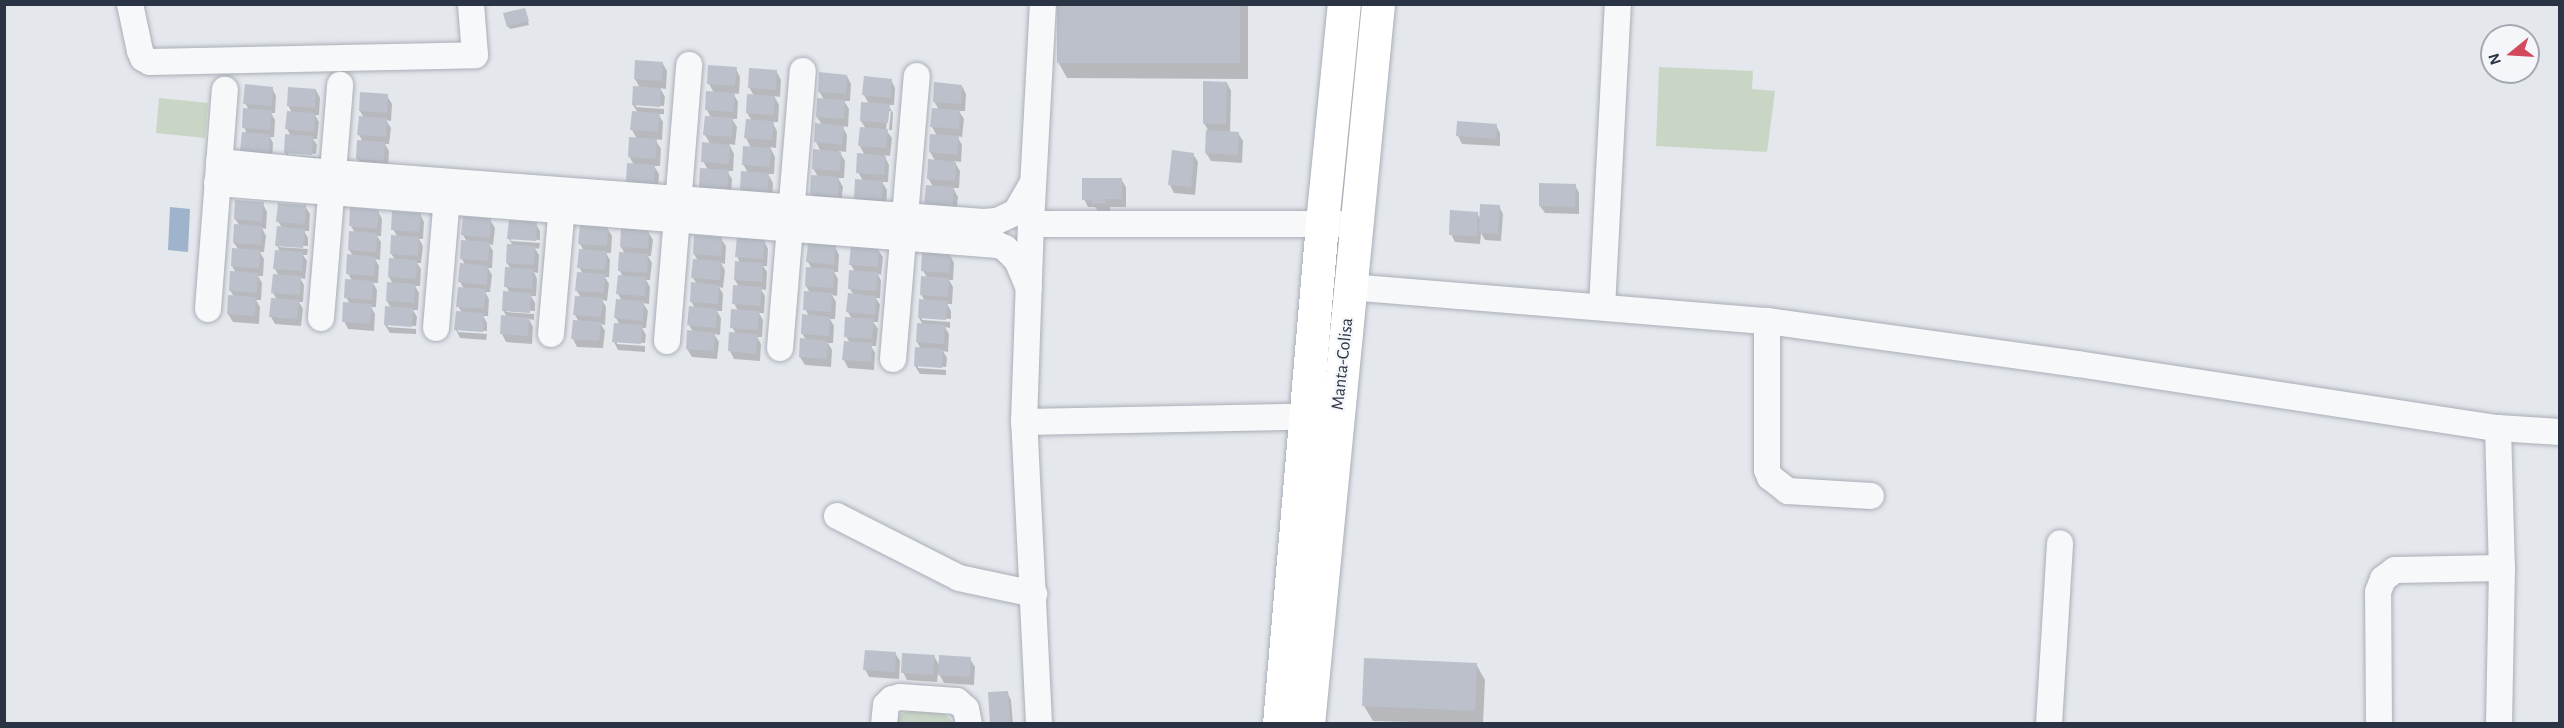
<!DOCTYPE html>
<style>
body{margin:0}
#map{position:relative;width:2564px;height:728px;overflow:hidden;background:#e4e7ec;font-family:"Alegreya Sans",sans-serif}
div>[style]{position:absolute}
.green>*{inset:0;background:#c9d6c5}
.water>*{inset:0;background:#9fb4cc}
.shadow>*{inset:0;background:#0003}
.building>*{inset:0;background:#bbc0ca}
.roads{filter:drop-shadow(0 0 2px #a9aeb7) drop-shadow(0 0 2px #a9aeb7)}
.minor>*{height:26px;margin:-13px;padding:0 13px;transform-origin:13px;border-radius:13px;background:#f7f8fa}
.highway>*{height:33px;margin:-16.5px;padding:0 16.5px;transform-origin:16.5px;border-radius:16.5px;background:#fff}
span{translate:-50% -50%;white-space:nowrap;text-align:center;line-height:1.15;-webkit-text-stroke:4.5px #f4f6f9;paint-order:stroke}
.street-label{font-size:18px;color:#2b3445}
.frame{position:absolute;inset:0;border:6px solid #2b3445;pointer-events:none}
.north{position:absolute;left:2480px;top:24px;width:60px;height:60px;box-sizing:border-box;background:#f4f6f9;border:2px solid #a4a8b1;border-radius:50%;rotate:252deg;font-size:16px;font-weight:700;line-height:24px;text-align:center;color:#2b3445}
.north::after{content:'';display:block;margin:auto;width:21px;height:27px;background:#d1495b;clip-path:polygon(50% 0,100% 100%,50% 72%,0 100%)}
</style>
<div id="map">
<div class="green">
<i style="clip-path:polygon(1659px 67px,1753px 71px,1752px 89px,1775px 91px,1767px 152px,1656px 146px)"></i>
<i style="clip-path:polygon(159px 98px,208px 103px,205px 138px,156px 133px)"></i>
<i style="clip-path:polygon(909px 710px,944px 713px,954px 723px,897px 724px,900px 715px)"></i>
</div>
<div class="water">
<i style="clip-path:polygon(170px 207px,190px 209px,188px 252px,168px 250px)"></i>
</div>
<div class="shadow">
<i style="clip-path:polygon(1058px 4px,1248px 4px,1248px 79px,1067px 78px,1058px 62px)"></i>
<i style="clip-path:polygon(526px 13px,529px 25px,510px 29px,508px 26px)"></i>
<i style="clip-path:polygon(663px 64px,667px 71px,666px 89px,660px 88px,665px 97px,664px 106px,636px 104px,636px 107px,664px 109px,664px 114px,658px 114px,663px 122px,662px 140px,655px 139px,661px 149px,660px 166px,654px 166px,659px 174px,658px 191px,632px 190px,627px 182px,634px 165px,629px 156px,637px 139px,632px 130px,638px 113px,633px 105px,640px 88px,635px 79px)"></i>
<i style="clip-path:polygon(736px 69px,740px 77px,739px 94px,733px 93px,738px 102px,737px 119px,732px 119px,737px 127px,735px 145px,729px 144px,734px 154px,733px 171px,727px 171px,732px 179px,731px 197px,705px 195px,700px 187px,708px 170px,703px 161px,711px 145px,705px 135px,711px 118px,707px 110px,714px 93px,709px 84px)"></i>
<i style="clip-path:polygon(777px 72px,781px 80px,780px 97px,774px 96px,779px 105px,778px 122px,772px 122px,777px 131px,776px 148px,770px 147px,775px 157px,774px 174px,768px 174px,773px 183px,772px 200px,746px 198px,741px 190px,748px 173px,743px 164px,751px 148px,746px 138px,747px 121px,752px 121px,747px 113px,754px 96px,749px 87px)"></i>
<i style="clip-path:polygon(847px 76px,851px 84px,850px 101px,844px 101px,849px 109px,848px 127px,842px 126px,847px 135px,846px 152px,839px 151px,845px 161px,844px 178px,838px 178px,843px 187px,841px 204px,816px 202px,811px 194px,818px 177px,813px 168px,821px 152px,816px 142px,822px 125px,817px 117px,824px 100px,819px 91px)"></i>
<i style="clip-path:polygon(891px 80px,895px 88px,894px 105px,888px 105px,893px 113px,892px 130px,889px 130px,891px 111px,888px 111px,886px 130px,892px 138px,890px 156px,884px 155px,889px 165px,888px 182px,882px 182px,887px 190px,886px 208px,860px 206px,855px 198px,863px 181px,858px 172px,865px 156px,860px 146px,866px 129px,861px 121px,869px 104px,864px 95px)"></i>
<i style="clip-path:polygon(1227px 83px,1231px 91px,1230px 133px,1238px 133px,1243px 141px,1242px 163px,1211px 161px,1206px 153px,1209px 132px,1204px 123px)"></i>
<i style="clip-path:polygon(962px 86px,966px 94px,965px 111px,959px 111px,964px 119px,962px 137px,957px 136px,962px 145px,961px 162px,954px 161px,960px 171px,959px 188px,953px 188px,958px 197px,956px 214px,931px 212px,926px 204px,933px 187px,928px 178px,936px 162px,930px 152px,937px 136px,932px 127px,939px 110px,934px 101px)"></i>
<i style="clip-path:polygon(272px 88px,276px 96px,275px 113px,271px 113px,275px 120px,274px 137px,270px 137px,273px 143px,272px 160px,246px 158px,242px 151px,247px 134px,244px 127px,249px 110px,245px 103px)"></i>
<i style="clip-path:polygon(316px 90px,320px 98px,319px 115px,315px 115px,319px 122px,317px 139px,313px 139px,317px 145px,316px 154px,288px 152px,288px 155px,316px 157px,316px 163px,290px 161px,285px 153px,291px 136px,287px 129px,292px 113px,288px 105px)"></i>
<i style="clip-path:polygon(361px 94px,387px 96px,392px 104px,391px 121px,386px 120px,391px 128px,389px 144px,385px 144px,389px 151px,388px 168px,362px 166px,357px 158px,363px 142px,359px 135px,364px 118px,360px 111px)"></i>
<i style="clip-path:polygon(1496px 125px,1500px 133px,1500px 146px,1462px 144px,1458px 136px)"></i>
<i style="clip-path:polygon(1193px 154px,1198px 162px,1195px 195px,1174px 193px,1170px 185px)"></i>
<i style="clip-path:polygon(1121px 179px,1126px 187px,1126px 207px,1110px 207px,1110px 211px,1098px 211px,1095px 207px,1088px 207px,1084px 199px)"></i>
<i style="clip-path:polygon(1575px 185px,1579px 193px,1579px 214px,1545px 213px,1540px 206px)"></i>
<i style="clip-path:polygon(263px 204px,267px 212px,266px 229px,262px 228px,266px 236px,264px 252px,260px 252px,264px 259px,263px 276px,258px 276px,262px 283px,261px 300px,256px 300px,260px 307px,259px 324px,233px 322px,228px 314px,230px 297px,234px 297px,230px 290px,236px 273px,232px 266px,238px 249px,234px 243px,240px 226px,235px 219px)"></i>
<i style="clip-path:polygon(305px 206px,310px 214px,309px 231px,304px 231px,308px 238px,308px 246px,279px 244px,279px 247px,308px 249px,307px 255px,303px 255px,307px 261px,305px 279px,300px 278px,304px 285px,303px 302px,299px 302px,303px 309px,301px 326px,275px 324px,271px 317px,277px 300px,273px 293px,279px 276px,275px 269px,280px 252px,277px 245px,282px 228px,278px 221px)"></i>
<i style="clip-path:polygon(1499px 206px,1503px 214px,1501px 241px,1485px 240px,1481px 233px,1480px 244px,1455px 242px,1451px 234px,1477px 213px,1481px 220px)"></i>
<i style="clip-path:polygon(378px 211px,382px 219px,381px 236px,377px 236px,381px 242px,380px 260px,375px 259px,379px 266px,378px 283px,373px 283px,377px 290px,376px 307px,371px 307px,375px 314px,374px 331px,348px 329px,344px 321px,350px 304px,346px 297px,352px 281px,348px 273px,353px 256px,349px 250px,355px 233px,351px 226px)"></i>
<i style="clip-path:polygon(420px 214px,424px 222px,423px 239px,419px 239px,423px 246px,421px 263px,417px 263px,421px 269px,420px 286px,415px 286px,419px 293px,418px 310px,413px 310px,417px 317px,416px 326px,388px 324px,388px 327px,416px 329px,416px 334px,390px 333px,385px 325px,391px 308px,387px 301px,393px 284px,389px 277px,395px 260px,391px 253px,397px 236px,393px 229px)"></i>
<i style="clip-path:polygon(490px 220px,495px 228px,493px 245px,489px 244px,493px 251px,492px 268px,488px 268px,492px 275px,490px 292px,485px 292px,489px 299px,488px 316px,483px 316px,487px 323px,487px 331px,458px 329px,458px 332px,487px 334px,486px 340px,460px 338px,456px 330px,462px 313px,458px 306px,464px 289px,460px 282px,465px 265px,462px 259px,467px 242px,463px 235px)"></i>
<i style="clip-path:polygon(536px 224px,540px 231px,540px 240px,511px 238px,511px 241px,540px 243px,539px 249px,535px 248px,539px 255px,538px 273px,534px 272px,537px 279px,536px 296px,531px 296px,535px 303px,535px 311px,506px 309px,506px 312px,534px 314px,534px 320px,529px 319px,533px 327px,532px 344px,506px 342px,502px 334px,507px 317px,503px 310px,510px 293px,506px 286px,511px 269px,507px 263px,513px 246px,509px 239px)"></i>
<i style="clip-path:polygon(607px 228px,612px 236px,611px 253px,606px 253px,610px 260px,609px 277px,605px 277px,609px 284px,607px 301px,602px 300px,606px 307px,605px 325px,601px 324px,605px 331px,603px 348px,577px 347px,573px 339px,579px 322px,575px 315px,581px 298px,577px 291px,583px 274px,579px 267px,584px 251px,580px 244px)"></i>
<i style="clip-path:polygon(648px 232px,653px 240px,651px 256px,648px 256px,652px 263px,650px 280px,646px 280px,650px 287px,649px 304px,643px 303px,648px 311px,646px 328px,642px 328px,646px 335px,645px 343px,617px 341px,617px 344px,645px 346px,645px 352px,618px 350px,614px 342px,620px 325px,616px 318px,622px 301px,618px 294px,623px 277px,620px 271px,625px 254px,621px 247px)"></i>
<i style="clip-path:polygon(721px 239px,726px 246px,725px 264px,721px 263px,725px 270px,723px 288px,719px 287px,723px 294px,722px 311px,717px 311px,721px 318px,720px 335px,714px 334px,719px 342px,717px 359px,692px 357px,687px 349px,693px 332px,689px 325px,695px 308px,691px 301px,697px 284px,693px 278px,698px 261px,694px 254px)"></i>
<i style="clip-path:polygon(764px 241px,768px 249px,767px 266px,763px 266px,767px 272px,766px 290px,761px 289px,765px 296px,764px 313px,759px 313px,763px 320px,762px 337px,757px 337px,761px 344px,760px 361px,734px 359px,730px 351px,736px 334px,732px 327px,738px 311px,734px 303px,739px 287px,735px 280px,740px 263px,737px 256px)"></i>
<i style="clip-path:polygon(835px 247px,839px 255px,838px 272px,834px 272px,838px 279px,837px 296px,832px 295px,836px 302px,835px 319px,830px 319px,834px 326px,833px 343px,828px 343px,832px 350px,831px 367px,805px 365px,800px 357px,806px 340px,802px 333px,809px 316px,805px 309px,810px 293px,806px 286px,812px 269px,808px 262px)"></i>
<i style="clip-path:polygon(878px 250px,883px 257px,881px 275px,878px 274px,881px 281px,880px 298px,876px 298px,880px 305px,878px 322px,873px 322px,878px 329px,876px 346px,871px 346px,875px 353px,874px 370px,848px 368px,844px 360px,850px 343px,846px 336px,852px 319px,848px 312px,854px 295px,850px 289px,855px 272px,851px 265px)"></i>
<i style="clip-path:polygon(950px 255px,954px 263px,953px 280px,949px 280px,953px 287px,952px 304px,947px 304px,951px 311px,951px 319px,922px 317px,922px 320px,950px 322px,950px 328px,945px 327px,949px 334px,948px 352px,943px 351px,947px 358px,946px 367px,918px 365px,918px 368px,946px 370px,946px 375px,920px 374px,915px 366px,921px 349px,917px 342px,923px 325px,919px 318px,925px 301px,921px 294px,927px 277px,923px 271px)"></i>
<i style="clip-path:polygon(895px 653px,900px 661px,899px 679px,869px 677px,865px 669px)"></i>
<i style="clip-path:polygon(934px 656px,940px 667px,970px 659px,975px 667px,974px 685px,944px 683px,938px 672px,937px 682px,907px 680px,903px 672px)"></i>
<i style="clip-path:polygon(1476px 664px,1485px 680px,1483px 724px,1373px 721px,1364px 706px)"></i>
<i style="clip-path:polygon(1007px 692px,1011px 700px,1013px 724px,992px 724px)"></i>
</div>
<div class="building">
<i style="clip-path:polygon(1057px 4px,1240px 4px,1240px 63px,1057px 63px)"></i>
<i style="clip-path:polygon(525px 8px,529px 21px,507px 27px,503px 13px)"></i>
<i style="clip-path:polygon(635px 60px,663px 62px,662px 81px,634px 79px)"></i>
<i style="clip-path:polygon(708px 65px,737px 67px,735px 86px,707px 84px)"></i>
<i style="clip-path:polygon(749px 68px,777px 70px,776px 90px,748px 88px)"></i>
<i style="clip-path:polygon(819px 72px,847px 75px,846px 94px,818px 92px)"></i>
<i style="clip-path:polygon(864px 76px,892px 79px,891px 98px,862px 95px)"></i>
<i style="clip-path:polygon(1203px 81px,1227px 82px,1226px 124px,1203px 124px)"></i>
<i style="clip-path:polygon(934px 82px,962px 85px,961px 104px,933px 102px)"></i>
<i style="clip-path:polygon(245px 84px,273px 87px,272px 106px,243px 104px)"></i>
<i style="clip-path:polygon(633px 86px,661px 88px,660px 107px,632px 105px)"></i>
<i style="clip-path:polygon(288px 87px,316px 89px,315px 108px,287px 106px)"></i>
<i style="clip-path:polygon(706px 91px,735px 93px,733px 112px,705px 110px)"></i>
<i style="clip-path:polygon(360px 92px,388px 94px,387px 113px,359px 111px)"></i>
<i style="clip-path:polygon(747px 94px,775px 96px,774px 115px,746px 113px)"></i>
<i style="clip-path:polygon(817px 98px,845px 100px,844px 119px,816px 117px)"></i>
<i style="clip-path:polygon(861px 102px,890px 104px,888px 123px,860px 121px)"></i>
<i style="clip-path:polygon(243px 108px,272px 110px,270px 130px,242px 128px)"></i>
<i style="clip-path:polygon(932px 108px,960px 110px,959px 129px,930px 127px)"></i>
<i style="clip-path:polygon(287px 111px,315px 113px,314px 132px,285px 129px)"></i>
<i style="clip-path:polygon(632px 111px,660px 113px,658px 132px,630px 130px)"></i>
<i style="clip-path:polygon(359px 116px,387px 118px,386px 137px,357px 135px)"></i>
<i style="clip-path:polygon(705px 116px,733px 118px,732px 137px,703px 135px)"></i>
<i style="clip-path:polygon(746px 119px,774px 121px,772px 140px,744px 138px)"></i>
<i style="clip-path:polygon(1457px 121px,1497px 124px,1496px 139px,1456px 136px)"></i>
<i style="clip-path:polygon(815px 123px,844px 126px,842px 145px,814px 142px)"></i>
<i style="clip-path:polygon(860px 127px,888px 129px,886px 148px,858px 146px)"></i>
<i style="clip-path:polygon(1206px 130px,1239px 132px,1238px 155px,1205px 153px)"></i>
<i style="clip-path:polygon(242px 132px,270px 134px,269px 153px,240px 151px)"></i>
<i style="clip-path:polygon(285px 134px,313px 136px,312px 155px,284px 153px)"></i>
<i style="clip-path:polygon(930px 134px,959px 136px,957px 155px,929px 152px)"></i>
<i style="clip-path:polygon(629px 137px,657px 139px,656px 159px,628px 157px)"></i>
<i style="clip-path:polygon(357px 140px,385px 142px,384px 161px,356px 159px)"></i>
<i style="clip-path:polygon(702px 142px,730px 145px,729px 164px,701px 162px)"></i>
<i style="clip-path:polygon(743px 146px,771px 148px,770px 167px,742px 165px)"></i>
<i style="clip-path:polygon(813px 149px,841px 152px,840px 171px,812px 169px)"></i>
<i style="clip-path:polygon(1172px 150px,1194px 153px,1191px 187px,1168px 185px)"></i>
<i style="clip-path:polygon(857px 153px,886px 156px,884px 175px,856px 173px)"></i>
<i style="clip-path:polygon(928px 159px,956px 162px,955px 181px,927px 179px)"></i>
<i style="clip-path:polygon(627px 163px,655px 165px,654px 184px,626px 182px)"></i>
<i style="clip-path:polygon(700px 168px,729px 170px,727px 189px,699px 187px)"></i>
<i style="clip-path:polygon(741px 171px,769px 173px,768px 192px,740px 190px)"></i>
<i style="clip-path:polygon(811px 175px,839px 177px,838px 197px,810px 194px)"></i>
<i style="clip-path:polygon(1082px 178px,1122px 178px,1122px 199px,1106px 199px,1106px 203px,1092px 204px,1092px 200px,1082px 200px)"></i>
<i style="clip-path:polygon(855px 179px,883px 181px,882px 200px,854px 198px)"></i>
<i style="clip-path:polygon(1539px 183px,1576px 184px,1575px 207px,1539px 206px)"></i>
<i style="clip-path:polygon(926px 185px,954px 187px,953px 207px,924px 204px)"></i>
<i style="clip-path:polygon(235px 200px,264px 202px,262px 222px,234px 219px)"></i>
<i style="clip-path:polygon(278px 203px,306px 205px,305px 224px,276px 222px)"></i>
<i style="clip-path:polygon(1480px 204px,1500px 205px,1498px 234px,1479px 233px)"></i>
<i style="clip-path:polygon(350px 207px,379px 210px,377px 229px,349px 226px)"></i>
<i style="clip-path:polygon(1450px 210px,1478px 212px,1477px 236px,1449px 235px)"></i>
<i style="clip-path:polygon(392px 211px,421px 213px,419px 232px,391px 230px)"></i>
<i style="clip-path:polygon(463px 216px,491px 218px,490px 238px,461px 235px)"></i>
<i style="clip-path:polygon(509px 220px,537px 222px,536px 241px,507px 239px)"></i>
<i style="clip-path:polygon(234px 224px,262px 226px,261px 245px,233px 243px)"></i>
<i style="clip-path:polygon(580px 225px,608px 227px,607px 246px,578px 244px)"></i>
<i style="clip-path:polygon(277px 226px,305px 229px,303px 248px,275px 246px)"></i>
<i style="clip-path:polygon(621px 228px,649px 230px,648px 249px,620px 247px)"></i>
<i style="clip-path:polygon(349px 231px,377px 233px,376px 252px,348px 250px)"></i>
<i style="clip-path:polygon(391px 235px,419px 237px,418px 256px,390px 254px)"></i>
<i style="clip-path:polygon(694px 235px,722px 237px,721px 256px,693px 254px)"></i>
<i style="clip-path:polygon(737px 237px,765px 239px,763px 259px,735px 257px)"></i>
<i style="clip-path:polygon(461px 240px,490px 242px,488px 261px,460px 259px)"></i>
<i style="clip-path:polygon(808px 243px,836px 245px,834px 265px,806px 262px)"></i>
<i style="clip-path:polygon(507px 244px,535px 246px,534px 265px,506px 263px)"></i>
<i style="clip-path:polygon(851px 246px,879px 248px,878px 267px,849px 265px)"></i>
<i style="clip-path:polygon(232px 248px,260px 250px,259px 269px,231px 266px)"></i>
<i style="clip-path:polygon(579px 249px,607px 251px,605px 270px,577px 268px)"></i>
<i style="clip-path:polygon(275px 250px,303px 252px,302px 271px,273px 269px)"></i>
<i style="clip-path:polygon(619px 252px,648px 254px,647px 273px,618px 271px)"></i>
<i style="clip-path:polygon(922px 252px,951px 254px,949px 273px,921px 271px)"></i>
<i style="clip-path:polygon(347px 254px,376px 257px,374px 276px,346px 274px)"></i>
<i style="clip-path:polygon(389px 258px,417px 260px,416px 279px,388px 277px)"></i>
<i style="clip-path:polygon(693px 259px,721px 261px,720px 280px,691px 278px)"></i>
<i style="clip-path:polygon(735px 261px,763px 263px,762px 282px,734px 280px)"></i>
<i style="clip-path:polygon(460px 263px,488px 266px,487px 285px,458px 282px)"></i>
<i style="clip-path:polygon(505px 267px,534px 269px,532px 289px,504px 287px)"></i>
<i style="clip-path:polygon(806px 267px,834px 269px,833px 288px,805px 286px)"></i>
<i style="clip-path:polygon(849px 270px,878px 272px,876px 291px,848px 289px)"></i>
<i style="clip-path:polygon(230px 271px,258px 273px,257px 293px,229px 291px)"></i>
<i style="clip-path:polygon(577px 272px,605px 274px,604px 293px,575px 291px)"></i>
<i style="clip-path:polygon(273px 274px,301px 276px,300px 295px,271px 293px)"></i>
<i style="clip-path:polygon(618px 275px,646px 277px,645px 296px,616px 294px)"></i>
<i style="clip-path:polygon(921px 276px,949px 278px,948px 297px,920px 295px)"></i>
<i style="clip-path:polygon(345px 279px,373px 281px,372px 300px,344px 298px)"></i>
<i style="clip-path:polygon(387px 282px,415px 284px,414px 303px,386px 301px)"></i>
<i style="clip-path:polygon(691px 282px,719px 285px,718px 304px,690px 302px)"></i>
<i style="clip-path:polygon(733px 285px,762px 287px,760px 306px,732px 304px)"></i>
<i style="clip-path:polygon(458px 287px,486px 289px,484px 309px,456px 307px)"></i>
<i style="clip-path:polygon(503px 291px,531px 293px,530px 313px,502px 311px)"></i>
<i style="clip-path:polygon(804px 291px,832px 293px,831px 312px,803px 310px)"></i>
<i style="clip-path:polygon(848px 293px,876px 296px,875px 315px,846px 312px)"></i>
<i style="clip-path:polygon(228px 295px,256px 297px,255px 316px,227px 314px)"></i>
<i style="clip-path:polygon(575px 296px,603px 298px,601px 317px,573px 315px)"></i>
<i style="clip-path:polygon(271px 298px,299px 300px,297px 319px,269px 317px)"></i>
<i style="clip-path:polygon(616px 299px,644px 301px,643px 321px,614px 318px)"></i>
<i style="clip-path:polygon(919px 299px,948px 301px,946px 320px,918px 318px)"></i>
<i style="clip-path:polygon(343px 302px,372px 304px,370px 324px,342px 322px)"></i>
<i style="clip-path:polygon(385px 306px,413px 308px,412px 327px,384px 325px)"></i>
<i style="clip-path:polygon(689px 306px,717px 309px,716px 328px,687px 325px)"></i>
<i style="clip-path:polygon(731px 309px,759px 311px,758px 330px,730px 328px)"></i>
<i style="clip-path:polygon(456px 311px,484px 313px,483px 332px,454px 330px)"></i>
<i style="clip-path:polygon(802px 314px,830px 317px,829px 336px,801px 334px)"></i>
<i style="clip-path:polygon(501px 315px,529px 318px,528px 336px,500px 334px)"></i>
<i style="clip-path:polygon(845px 317px,874px 319px,872px 339px,844px 337px)"></i>
<i style="clip-path:polygon(573px 320px,601px 322px,599px 341px,571px 339px)"></i>
<i style="clip-path:polygon(614px 323px,642px 325px,641px 344px,612px 342px)"></i>
<i style="clip-path:polygon(917px 323px,945px 325px,944px 344px,916px 342px)"></i>
<i style="clip-path:polygon(687px 330px,715px 333px,714px 351px,686px 349px)"></i>
<i style="clip-path:polygon(729px 332px,758px 334px,756px 354px,728px 351px)"></i>
<i style="clip-path:polygon(800px 338px,828px 341px,827px 359px,799px 357px)"></i>
<i style="clip-path:polygon(844px 341px,872px 343px,871px 362px,842px 360px)"></i>
<i style="clip-path:polygon(915px 347px,943px 349px,942px 368px,914px 366px)"></i>
<i style="clip-path:polygon(865px 650px,896px 652px,895px 672px,863px 670px)"></i>
<i style="clip-path:polygon(902px 653px,935px 655px,933px 675px,901px 673px)"></i>
<i style="clip-path:polygon(939px 655px,971px 657px,970px 677px,938px 675px)"></i>
<i style="clip-path:polygon(1364px 658px,1477px 663px,1475px 711px,1362px 706px)"></i>
<i style="clip-path:polygon(1008px 691px,1010px 723px,990px 724px,988px 692px)"></i>
</div>
<div class="roads">
<div class="minor">
<i style="left:130px;top:4px;width:48px;rotate:78deg"></i>
<i style="left:140px;top:51px;width:8px;rotate:67deg"></i>
<i style="left:143px;top:58px;width:8px;rotate:30deg"></i>
<i style="left:150px;top:62px;width:325px;rotate:-1.2deg"></i>
<i style="left:475px;top:55px;width:51px;rotate:-94.5deg"></i>
<i style="left:219px;top:162px;width:116px;rotate:5.5deg"></i>
<i style="left:334px;top:173px;width:651px;rotate:4.32deg"></i>
<i style="left:983px;top:222px;width:14px;rotate:-4deg"></i>
<i style="left:997px;top:221px;width:21px;rotate:-25deg"></i>
<i style="left:1016px;top:212px;width:34px;rotate:-60deg"></i>
<i style="left:217px;top:183px;width:783px;rotate:4.54deg"></i>
<i style="left:998px;top:245px;width:8px;rotate:23deg"></i>
<i style="left:1005px;top:248px;width:17px;rotate:45deg"></i>
<i style="left:1017px;top:260px;width:30px;rotate:67deg"></i>
<i style="left:1031px;top:224px;width:324px"></i>
<i style="left:1350px;top:287px;width:418px;rotate:4.7deg"></i>
<i style="left:1767px;top:321px;width:314px;rotate:7.9deg"></i>
<i style="left:2078px;top:364px;width:425px;rotate:8.7deg"></i>
<i style="left:2498px;top:428px;width:62px;rotate:3.7deg"></i>
<i style="left:1602px;top:307px;width:303px;rotate:-87deg"></i>
<i style="left:208px;top:309px;width:220px;rotate:-85.6deg"></i>
<i style="left:321px;top:318px;width:234px;rotate:-85.3deg"></i>
<i style="left:1767px;top:321px;width:149px;rotate:90deg"></i>
<i style="left:1767px;top:470px;width:8px;rotate:67deg"></i>
<i style="left:1770px;top:477px;width:23px;rotate:38deg"></i>
<i style="left:1788px;top:491px;width:83px;rotate:3.4deg"></i>
<i style="left:436px;top:328px;width:144px;rotate:-85.2deg"></i>
<i style="left:551px;top:334px;width:141px;rotate:-85.1deg"></i>
<i style="left:667px;top:341px;width:277px;rotate:-85.4deg"></i>
<i style="left:780px;top:348px;width:278px;rotate:-85.3deg"></i>
<i style="left:893px;top:359px;width:284px;rotate:-85.2deg"></i>
<i style="left:1024px;top:422px;width:300px;rotate:-1.1deg"></i>
<i style="left:2498px;top:428px;width:140px;rotate:88.4deg"></i>
<i style="left:2502px;top:568px;width:156px;rotate:91.1deg"></i>
<i style="left:837px;top:516px;width:137px;rotate:26.9deg"></i>
<i style="left:959px;top:578px;width:77px;rotate:12deg"></i>
<i style="left:884px;top:724px;width:19px;rotate:-84deg"></i>
<i style="left:886px;top:705px;width:8px;rotate:-45deg"></i>
<i style="left:892px;top:699px;width:8px;rotate:-14deg"></i>
<i style="left:900px;top:697px;width:57px;rotate:4deg"></i>
<i style="left:957px;top:701px;width:12px;rotate:42deg"></i>
<i style="left:966px;top:709px;width:15px;rotate:79deg"></i>
<i style="left:1039px;top:724px;width:302px;rotate:-92.8deg"></i>
<i style="left:1024px;top:422px;width:198px;rotate:-88deg"></i>
<i style="left:1031px;top:224px;width:220px;rotate:-86.9deg"></i>
<i style="left:2049px;top:724px;width:181px;rotate:-86.5deg"></i>
<i style="left:2379px;top:724px;width:132px;rotate:-90.4deg"></i>
<i style="left:2378px;top:592px;width:14px;rotate:-69deg"></i>
<i style="left:2383px;top:579px;width:15px;rotate:-37deg"></i>
<i style="left:2395px;top:570px;width:107px;rotate:-1.1deg"></i>
</div>
<div class="highway">
<i style="left:1279px;top:724px;width:503px;rotate:-85.09deg"></i>
<i style="left:1322px;top:223px;width:220px;rotate:-84.3deg"></i>
<i style="left:1308px;top:724px;width:723px;rotate:-84.45deg"></i>
</div>
</div>
<div class="street-label">
<span style="left:1343px;top:364px;rotate:-84deg">Manta-Colisa</span>
</div>
<div class="frame"></div>
<div class="north">N</div>
</div>
